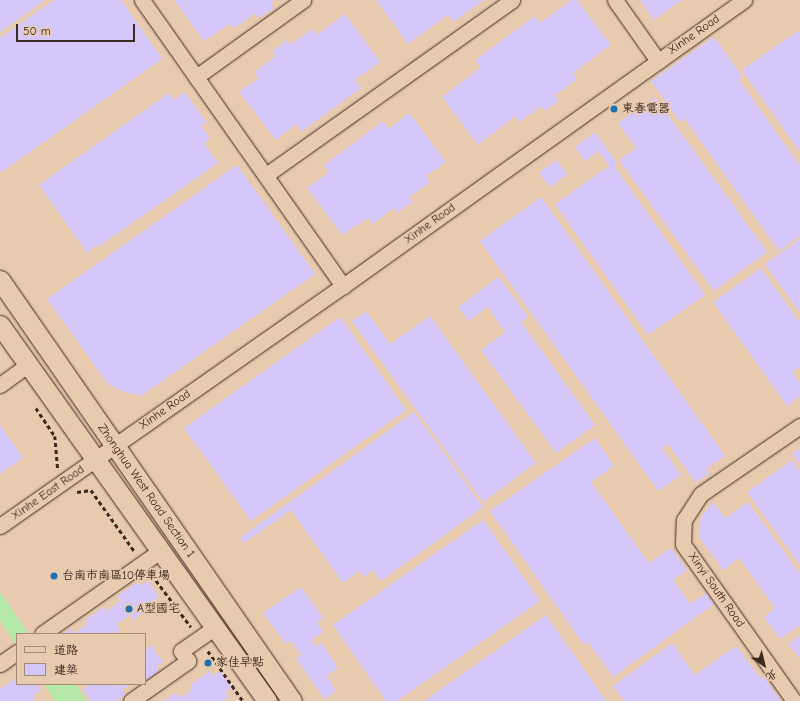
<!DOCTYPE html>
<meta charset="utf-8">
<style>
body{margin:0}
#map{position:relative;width:800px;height:701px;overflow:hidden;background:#e8caaf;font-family:"Comic Neue","LXGW WenKai TC",sans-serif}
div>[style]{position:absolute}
.green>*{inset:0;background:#b5e9aa}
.building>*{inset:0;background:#d5c7f9}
.path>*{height:2.5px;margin-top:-1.25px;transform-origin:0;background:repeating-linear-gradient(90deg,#3b2a1e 0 4px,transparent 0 7px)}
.roads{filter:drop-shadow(0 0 1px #3b2a1e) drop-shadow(0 0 1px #3b2a1e)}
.minor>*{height:15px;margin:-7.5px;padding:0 7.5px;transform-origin:7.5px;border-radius:7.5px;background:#e8caaf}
.major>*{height:19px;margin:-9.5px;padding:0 9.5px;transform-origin:9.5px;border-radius:9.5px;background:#e8caaf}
.dots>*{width:11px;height:11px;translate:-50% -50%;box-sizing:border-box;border:2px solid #e8caaf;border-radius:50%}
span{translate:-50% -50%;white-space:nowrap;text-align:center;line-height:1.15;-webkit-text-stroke:3px #e8caaf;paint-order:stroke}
.street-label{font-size:12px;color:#3b2a1e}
.poi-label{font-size:12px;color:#3b2a1e}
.left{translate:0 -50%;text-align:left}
.legend{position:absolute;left:16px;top:633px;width:130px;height:52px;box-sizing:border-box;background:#e8caaf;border:1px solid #a38a75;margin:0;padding:5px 7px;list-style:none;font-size:12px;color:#3b2a1e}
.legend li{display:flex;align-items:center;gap:8px;height:20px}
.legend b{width:20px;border:1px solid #a38a75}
.north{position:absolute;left:744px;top:645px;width:40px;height:40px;-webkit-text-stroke:3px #e8caaf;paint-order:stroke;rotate:145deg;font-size:11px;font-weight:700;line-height:16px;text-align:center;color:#3b2a1e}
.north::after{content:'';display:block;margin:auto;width:14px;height:18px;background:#3b2a1e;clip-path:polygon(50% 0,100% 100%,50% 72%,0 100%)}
.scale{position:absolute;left:16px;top:24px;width:119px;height:18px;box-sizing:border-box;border:2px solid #3b2a1e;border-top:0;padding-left:5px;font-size:12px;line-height:14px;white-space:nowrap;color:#3b2a1e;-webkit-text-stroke:3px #e8caaf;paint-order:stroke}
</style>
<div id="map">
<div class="green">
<i style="clip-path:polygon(0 592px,29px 634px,17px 634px,17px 646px,0 621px)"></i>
<i style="clip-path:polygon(44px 684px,75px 684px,87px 701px,55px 701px)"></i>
</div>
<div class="building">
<i style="clip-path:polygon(0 0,45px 0,0 32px)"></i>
<i style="clip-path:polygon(54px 0,121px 0,162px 59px,0 173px,0 38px)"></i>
<i style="clip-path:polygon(174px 0,274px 0,271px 3px,274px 8px,259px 18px,255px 13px,234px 29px,230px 24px,204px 41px)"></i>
<i style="clip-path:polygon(376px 0,484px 0,453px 22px,448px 15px,408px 44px)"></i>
<i style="clip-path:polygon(571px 0,577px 0,611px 45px,573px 73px,577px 79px,555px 95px,559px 100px,552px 106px,544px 111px,541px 106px,520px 122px,515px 116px,478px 145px,442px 97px,481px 67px,475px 60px,535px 16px,540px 23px)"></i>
<i style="clip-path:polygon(640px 0,682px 0,654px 20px)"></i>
<i style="clip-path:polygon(345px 14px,380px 62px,355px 80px,361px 88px,301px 132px,296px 124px,276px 140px,239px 92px,259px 78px,254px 72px,276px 56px,272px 51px,287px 40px,290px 45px,312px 29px,316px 35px)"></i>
<i style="clip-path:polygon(798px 31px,800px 34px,800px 152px,742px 70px)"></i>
<i style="clip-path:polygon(714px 37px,742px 76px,739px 80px,800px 166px,800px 236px,779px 251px,685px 119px,680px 122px,651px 81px)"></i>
<i style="clip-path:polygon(185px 92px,206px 122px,201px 126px,210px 139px,204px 143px,218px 163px,98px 247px,97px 245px,87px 253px,39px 185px,169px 93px,174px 100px)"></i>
<i style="clip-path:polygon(655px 97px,767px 252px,714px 291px,619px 160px,636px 148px,618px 123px)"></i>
<i style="clip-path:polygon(409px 113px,446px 162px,426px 176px,430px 182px,409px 197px,413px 202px,397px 213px,394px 208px,372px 224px,368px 218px,342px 235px,307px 188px,329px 172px,324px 165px,383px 121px,389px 129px)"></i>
<i style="clip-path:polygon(595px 132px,617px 163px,614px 166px,705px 295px,648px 335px,555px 204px,609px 166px,599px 151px,585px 161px,575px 147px)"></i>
<i style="clip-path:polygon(556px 160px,567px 174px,550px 187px,539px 173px)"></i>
<i style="clip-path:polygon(237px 165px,315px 274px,141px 396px,124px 392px,108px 384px,47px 299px)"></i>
<i style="clip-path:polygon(541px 197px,725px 456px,706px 469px,709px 473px,696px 483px,668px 444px,662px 448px,681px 475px,658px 491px,480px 241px)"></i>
<i style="clip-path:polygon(800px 239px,800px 313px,765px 264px)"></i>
<i style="clip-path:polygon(761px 268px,800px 323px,800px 366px,792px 372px,800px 383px,800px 396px,787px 406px,713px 302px)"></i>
<i style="clip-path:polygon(499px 277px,528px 317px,521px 322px,595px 425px,556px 453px,481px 350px,505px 332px,488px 307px,469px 321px,458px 307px)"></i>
<i style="clip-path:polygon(366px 311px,390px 344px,430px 316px,536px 463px,483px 502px,352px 321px)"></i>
<i style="clip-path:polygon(340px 317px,406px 410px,251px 521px,184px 428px)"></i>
<i style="clip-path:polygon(414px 412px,483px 507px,381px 581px,373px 570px,364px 577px,359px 571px,343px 583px,291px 510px,244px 543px,240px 538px)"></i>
<i style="clip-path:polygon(0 425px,23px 458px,0 474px)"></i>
<i style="clip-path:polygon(595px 438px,614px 466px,591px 482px,626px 531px,649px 563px,671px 548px,687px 570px,673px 580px,690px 604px,706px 593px,714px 604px,613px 677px,588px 642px,584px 645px,490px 511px)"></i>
<i style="clip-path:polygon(800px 448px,800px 465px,792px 454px)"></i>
<i style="clip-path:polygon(792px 460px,800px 472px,800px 565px,747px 492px)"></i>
<i style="clip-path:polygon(713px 502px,725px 518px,748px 502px,800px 574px,800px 625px,780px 639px,764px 617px,775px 608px,739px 558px,723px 570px,699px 537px,701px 517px)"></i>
<i style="clip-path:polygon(483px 520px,540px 601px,397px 701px,386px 701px,333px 625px)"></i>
<i style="clip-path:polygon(148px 581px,159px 597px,152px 602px,154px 605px,133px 620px,130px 615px,116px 624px,120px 630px,114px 634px,64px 634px,71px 629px,75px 633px,87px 624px,85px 620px,104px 607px,107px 611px,121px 601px,117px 596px,138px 582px,141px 586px)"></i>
<i style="clip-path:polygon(301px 587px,323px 618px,317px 623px,323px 632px,311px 640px,316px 647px,321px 643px,338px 668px,327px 676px,336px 691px,324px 699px,296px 658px,301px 655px,291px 641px,286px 644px,263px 613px)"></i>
<i style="clip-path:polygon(546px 615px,606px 701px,424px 701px)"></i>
<i style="clip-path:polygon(800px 635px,800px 659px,788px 644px)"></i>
<i style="clip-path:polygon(672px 643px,695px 675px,736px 646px,760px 678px,730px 701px,763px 676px,781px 701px,624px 701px,613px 686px)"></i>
<i style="clip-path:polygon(151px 645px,163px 662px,156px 666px,159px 671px,145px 681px,145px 650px)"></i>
<i style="clip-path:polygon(210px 671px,213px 676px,220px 671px,232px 688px,225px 692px,229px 697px,222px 701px,164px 701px,176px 692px,180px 698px,193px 689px,190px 685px)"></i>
<i style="clip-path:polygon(17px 677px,17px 684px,36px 684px,41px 690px,33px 696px,35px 699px,32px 701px,0 701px,0 689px)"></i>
<i style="clip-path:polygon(89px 684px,131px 684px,122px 690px,125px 695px,116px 701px,91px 701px,83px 690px)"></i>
</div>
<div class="path">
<i style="left:36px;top:408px;width:34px;rotate:56deg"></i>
<i style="left:55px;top:436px;width:32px;rotate:85deg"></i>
<i style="left:77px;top:492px;width:14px;rotate:-8deg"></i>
<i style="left:91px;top:490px;width:76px;rotate:54.6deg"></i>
<i style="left:152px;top:575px;width:65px;rotate:53.1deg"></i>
<i style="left:208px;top:651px;width:61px;rotate:55deg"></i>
</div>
<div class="roads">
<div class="minor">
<i style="left:142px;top:0;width:350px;rotate:54.9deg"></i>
<i style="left:615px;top:0;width:75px;rotate:54.8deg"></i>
<i style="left:196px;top:77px;width:132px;rotate:-35.7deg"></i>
<i style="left:266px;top:175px;width:302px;rotate:-35.4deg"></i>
<i style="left:0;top:385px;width:34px;rotate:-36deg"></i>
<i style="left:0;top:526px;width:419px;rotate:-35deg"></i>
<i style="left:343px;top:286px;width:493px;rotate:-35.5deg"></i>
<i style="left:42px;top:634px;width:144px;rotate:-35.1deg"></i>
<i style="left:0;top:664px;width:21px;rotate:-35deg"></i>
<i style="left:131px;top:701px;width:70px;rotate:-35.1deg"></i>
<i style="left:188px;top:661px;width:12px;rotate:-125deg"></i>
<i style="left:181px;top:651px;width:40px;rotate:-34.9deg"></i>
<i style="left:794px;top:701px;width:192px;rotate:-125.3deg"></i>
<i style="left:683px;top:544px;width:24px;rotate:-88deg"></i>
<i style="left:684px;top:520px;width:31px;rotate:-57deg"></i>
<i style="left:701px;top:494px;width:120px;rotate:-34.5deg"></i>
</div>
<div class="major">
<i style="left:0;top:280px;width:512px;rotate:55.26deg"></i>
<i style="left:0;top:325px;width:461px;rotate:54.6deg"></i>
</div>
</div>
<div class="dots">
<i style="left:614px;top:109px;background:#1f6fb2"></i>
<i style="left:54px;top:576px;background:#1f6fb2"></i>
<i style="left:129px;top:609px;background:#1f6fb2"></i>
<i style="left:208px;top:663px;background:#1f6fb2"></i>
</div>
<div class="street-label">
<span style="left:694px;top:35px;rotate:-35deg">Xinhe Road</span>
<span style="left:430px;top:224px;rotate:-36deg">Xinhe Road</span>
<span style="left:165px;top:410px;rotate:-35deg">Xinhe Road</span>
<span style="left:146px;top:491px;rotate:55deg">Zhonghua West Road Section 1</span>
<span style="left:48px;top:493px;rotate:-35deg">Xinhe East Road</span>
<span style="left:716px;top:590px;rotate:55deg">Xinyi South Road</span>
</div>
<div class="poi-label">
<span class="left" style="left:622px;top:109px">東春電器</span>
<span class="left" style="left:62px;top:576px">台南市南區10停車場</span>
<span class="left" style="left:137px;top:609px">A型國宅</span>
<span class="left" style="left:216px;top:663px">家佳早點</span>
</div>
<ul class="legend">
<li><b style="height:5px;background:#e8caaf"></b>道路</li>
<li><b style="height:11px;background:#d5c7f9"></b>建築</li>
</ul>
<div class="north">北</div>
<div class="scale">50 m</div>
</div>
